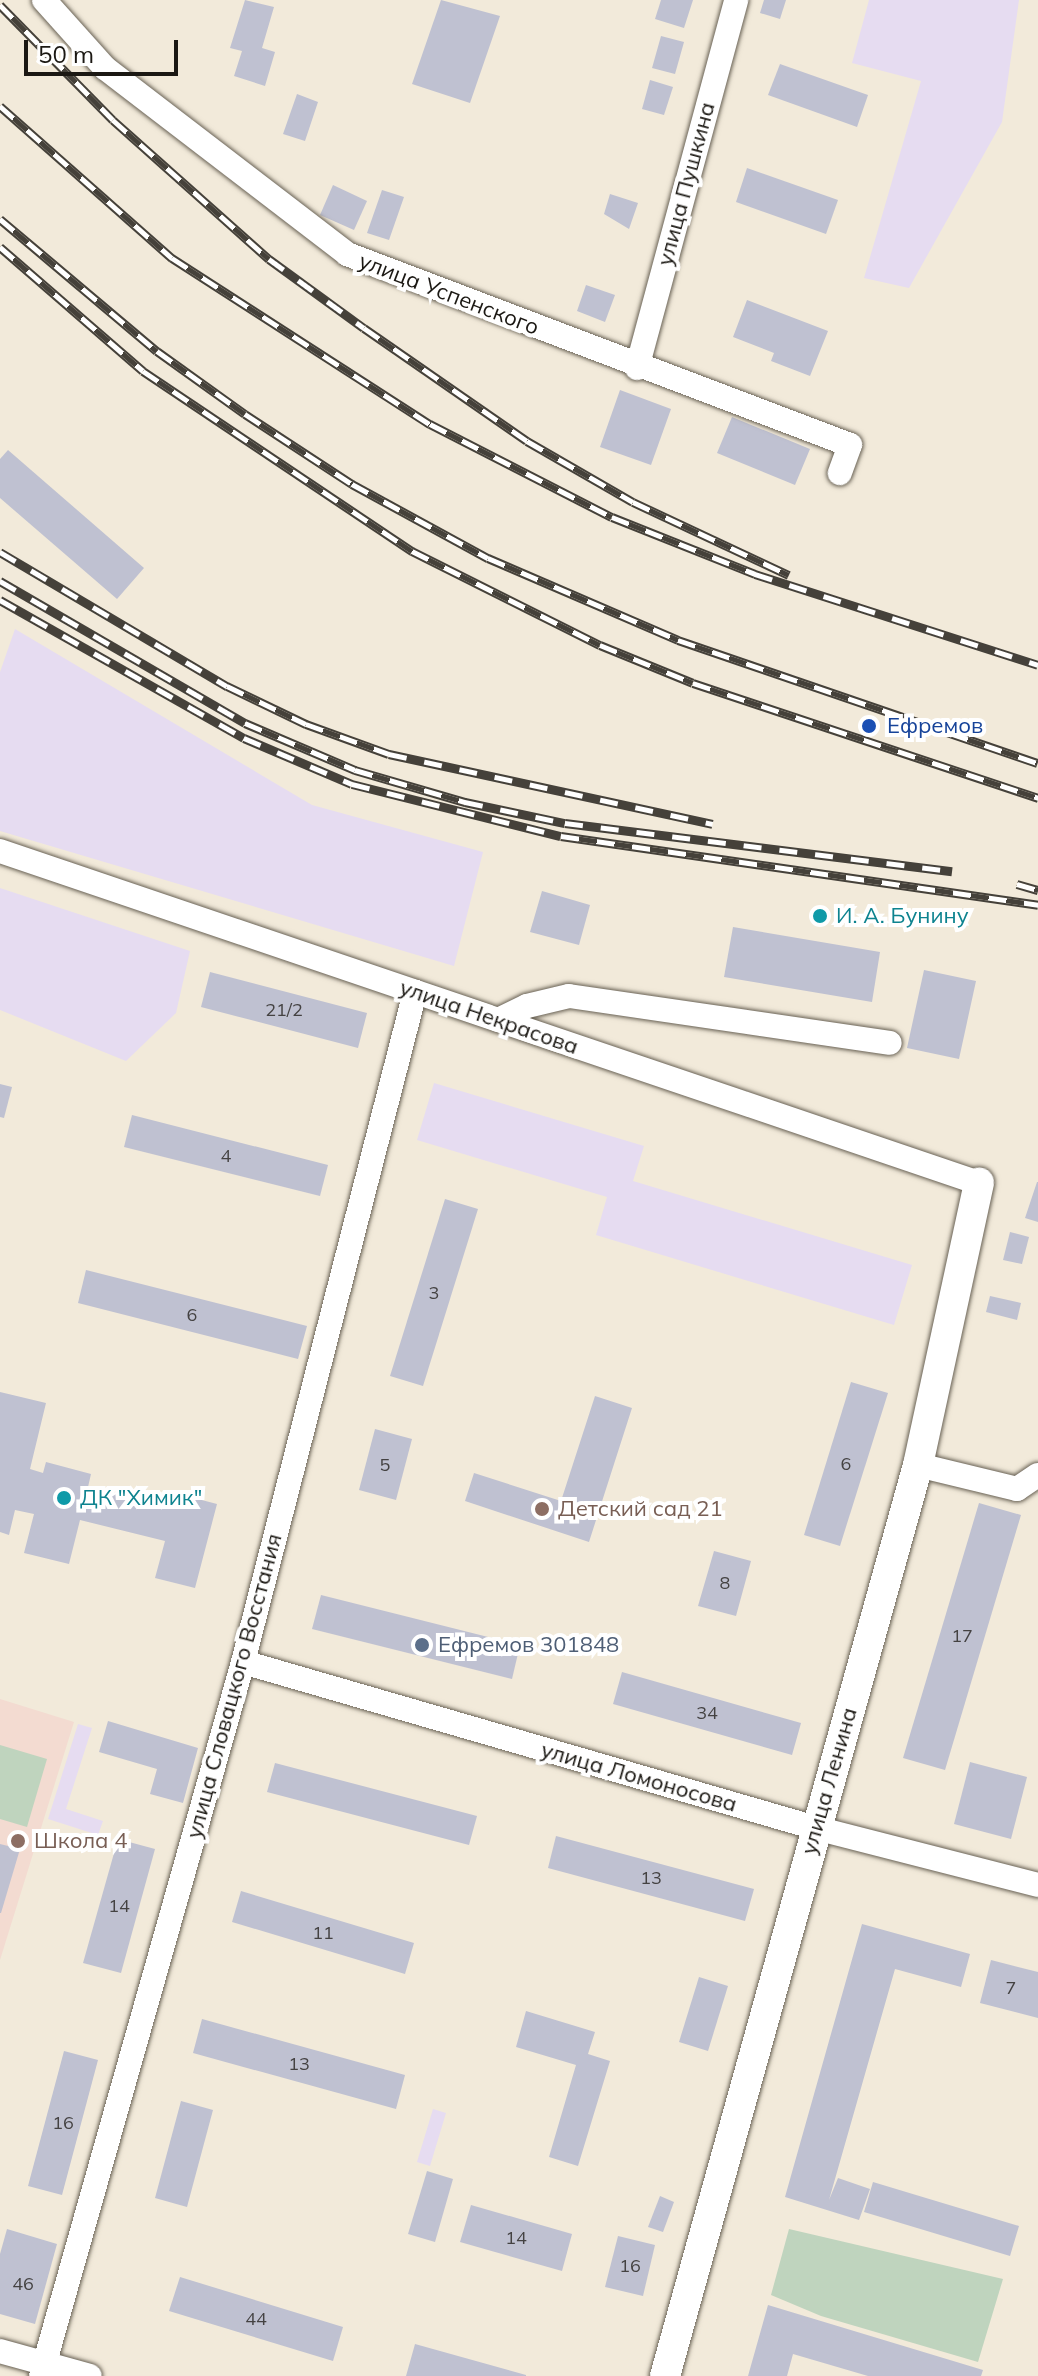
<!DOCTYPE html>
<meta charset="utf-8">
<style>
body{margin:0}
#map{position:relative;width:1038px;height:2376px;overflow:hidden;background:#f2eada;font-family:Mulish,sans-serif}
div>[style]{position:absolute}
.industrial>*{inset:0;background:#e6dcf1}
.education>*{inset:0;background:#f3dbd1}
.green>*{inset:0;background:#bfd4be}
.building>*{inset:0;background:#bfc1d1}
.roads{filter:drop-shadow(0 0 2px #686154) drop-shadow(0 0 2px #686154)}
.minor>*{height:24px;margin:-12px;padding:0 12px;transform-origin:12px;border-radius:12px;background:#fff}
.major>*{height:30px;margin:-15px;padding:0 15px;transform-origin:15px;border-radius:15px;background:#fff}
.rail>*{height:9px;margin-top:-4.5px;transform-origin:0;background:repeating-linear-gradient(90deg,#fff 0 18px,#45413a 0 36px);box-sizing:border-box;border-block:2px solid #45413a}
.dots>*{width:22px;height:22px;translate:-50% -50%;box-sizing:border-box;border:4px solid #fff;border-radius:50%}
span{translate:-50% -50%;white-space:nowrap;text-align:center;line-height:1.15;-webkit-text-stroke:8px #fff;paint-order:stroke}
.number-label{font-size:18px;color:#444242}
.number-label span{-webkit-text-stroke-width:0}
.street-label{font-size:22px;color:#1b1813}
.transit-label{font-size:22px;color:#164399}
.left{translate:0 -50%;text-align:left}
.culture-label{font-size:22px;color:#0d838f}
.education-label{font-size:22px;color:#785e54}
.service-label{font-size:22px;color:#4e5e75}
.scale{position:absolute;left:24px;top:40px;width:154px;height:36px;box-sizing:border-box;border:4px solid #1b1813;border-top:0;padding-left:10px;font-size:24px;line-height:28px;white-space:nowrap;color:#1b1813;-webkit-text-stroke:6px #fff;paint-order:stroke}
</style>
<div id="map">
<div class="industrial">
<i style="clip-path:polygon(869px 0,1019px 0,1002px 122px,909px 288px,864px 278px,921px 81px,852px 63px)"></i>
<i style="clip-path:polygon(15px 629px,312px 805px,483px 852px,454px 966px,0 831px,0 672px)"></i>
<i style="clip-path:polygon(0 888px,190px 951px,176px 1013px,126px 1061px,0 1010px)"></i>
<i style="clip-path:polygon(434px 1083px,644px 1146px,633px 1181px,912px 1265px,894px 1325px,596px 1235px,607px 1197px,417px 1140px)"></i>
<i style="clip-path:polygon(78px 1724px,92px 1728px,66px 1809px,103px 1821px,98px 1835px,48px 1819px)"></i>
<i style="clip-path:polygon(433px 2109px,446px 2113px,430px 2166px,417px 2162px)"></i>
</div>
<div class="education">
<i style="clip-path:polygon(0 1699px,74px 1722px,0 1960px)"></i>
</div>
<div class="green">
<i style="clip-path:polygon(0 1745px,47px 1759px,27px 1827px,0 1819px)"></i>
<i style="clip-path:polygon(789px 2229px,1003px 2279px,978px 2362px,821px 2316px,771px 2295px)"></i>
</div>
<div class="building">
<i style="clip-path:polygon(245px 0,274px 7px,262px 48px,275px 52px,265px 86px,234px 76px,242px 51px,230px 48px)"></i>
<i style="clip-path:polygon(441px 0,500px 16px,470px 103px,412px 84px)"></i>
<i style="clip-path:polygon(661px 0,693px 0,684px 28px,655px 19px)"></i>
<i style="clip-path:polygon(764px 0,786px 0,780px 19px,760px 13px)"></i>
<i style="clip-path:polygon(661px 36px,684px 42px,675px 74px,652px 68px)"></i>
<i style="clip-path:polygon(780px 64px,868px 95px,857px 127px,768px 95px)"></i>
<i style="clip-path:polygon(650px 80px,673px 87px,664px 115px,642px 109px)"></i>
<i style="clip-path:polygon(297px 94px,318px 102px,305px 141px,283px 134px)"></i>
<i style="clip-path:polygon(747px 168px,838px 200px,826px 234px,736px 202px)"></i>
<i style="clip-path:polygon(333px 185px,367px 201px,354px 230px,320px 215px)"></i>
<i style="clip-path:polygon(382px 190px,404px 197px,389px 240px,367px 233px)"></i>
<i style="clip-path:polygon(610px 194px,638px 203px,629px 229px,604px 214px)"></i>
<i style="clip-path:polygon(586px 285px,615px 295px,605px 322px,577px 311px)"></i>
<i style="clip-path:polygon(747px 300px,828px 331px,810px 376px,771px 361px,774px 353px,733px 337px)"></i>
<i style="clip-path:polygon(620px 390px,671px 409px,651px 465px,600px 447px)"></i>
<i style="clip-path:polygon(732px 417px,810px 449px,795px 485px,717px 453px)"></i>
<i style="clip-path:polygon(8px 450px,144px 568px,117px 599px,0 498px,0 459px)"></i>
<i style="clip-path:polygon(542px 891px,590px 905px,579px 945px,530px 932px)"></i>
<i style="clip-path:polygon(733px 927px,880px 952px,872px 1002px,724px 977px)"></i>
<i style="clip-path:polygon(924px 970px,976px 981px,959px 1059px,907px 1048px)"></i>
<i style="clip-path:polygon(210px 972px,367px 1013px,358px 1048px,201px 1007px)"></i>
<i style="clip-path:polygon(0 1084px,12px 1087px,4px 1118px,0 1117px)"></i>
<i style="clip-path:polygon(132px 1115px,328px 1165px,320px 1196px,124px 1147px)"></i>
<i style="clip-path:polygon(1037px 1182px,1038px 1182px,1038px 1222px,1025px 1218px)"></i>
<i style="clip-path:polygon(445px 1199px,478px 1209px,423px 1386px,390px 1376px)"></i>
<i style="clip-path:polygon(1010px 1232px,1029px 1237px,1022px 1264px,1003px 1260px)"></i>
<i style="clip-path:polygon(86px 1270px,307px 1326px,298px 1359px,78px 1303px)"></i>
<i style="clip-path:polygon(990px 1296px,1021px 1303px,1017px 1320px,986px 1312px)"></i>
<i style="clip-path:polygon(851px 1382px,888px 1393px,840px 1546px,804px 1535px)"></i>
<i style="clip-path:polygon(0 1392px,46px 1403px,30px 1469px,43px 1473px,46px 1462px,91px 1474px,88px 1487px,171px 1508px,175px 1493px,217px 1504px,195px 1588px,155px 1578px,165px 1541px,80px 1520px,69px 1564px,24px 1553px,34px 1514px,15px 1510px,9px 1535px,0 1532px)"></i>
<i style="clip-path:polygon(595px 1396px,632px 1408px,589px 1542px,465px 1501px,474px 1473px,561px 1501px)"></i>
<i style="clip-path:polygon(375px 1429px,412px 1439px,396px 1500px,359px 1490px)"></i>
<i style="clip-path:polygon(979px 1503px,1021px 1515px,945px 1770px,903px 1758px)"></i>
<i style="clip-path:polygon(714px 1551px,751px 1561px,736px 1616px,698px 1606px)"></i>
<i style="clip-path:polygon(321px 1595px,520px 1645px,512px 1679px,312px 1629px)"></i>
<i style="clip-path:polygon(622px 1672px,801px 1723px,792px 1755px,613px 1704px)"></i>
<i style="clip-path:polygon(108px 1721px,198px 1748px,183px 1803px,150px 1794px,157px 1769px,99px 1752px)"></i>
<i style="clip-path:polygon(970px 1762px,1027px 1777px,1011px 1839px,954px 1824px)"></i>
<i style="clip-path:polygon(275px 1763px,477px 1816px,469px 1845px,267px 1792px)"></i>
<i style="clip-path:polygon(556px 1836px,754px 1889px,745px 1921px,548px 1868px)"></i>
<i style="clip-path:polygon(118px 1839px,155px 1849px,121px 1973px,83px 1963px)"></i>
<i style="clip-path:polygon(0 1844px,20px 1849px,1px 1913px,0 1913px)"></i>
<i style="clip-path:polygon(241px 1891px,414px 1943px,405px 1974px,232px 1922px)"></i>
<i style="clip-path:polygon(862px 1924px,970px 1954px,961px 1987px,895px 1969px,829px 2200px,838px 2178px,870px 2189px,859px 2220px,785px 2197px)"></i>
<i style="clip-path:polygon(991px 1960px,1038px 1972px,1038px 2018px,980px 2003px)"></i>
<i style="clip-path:polygon(699px 1977px,728px 1986px,708px 2051px,679px 2042px)"></i>
<i style="clip-path:polygon(526px 2011px,595px 2032px,588px 2054px,610px 2061px,578px 2166px,549px 2157px,576px 2065px,516px 2047px)"></i>
<i style="clip-path:polygon(202px 2019px,405px 2075px,396px 2109px,193px 2053px)"></i>
<i style="clip-path:polygon(64px 2051px,98px 2060px,62px 2195px,28px 2186px)"></i>
<i style="clip-path:polygon(181px 2101px,213px 2110px,187px 2207px,155px 2198px)"></i>
<i style="clip-path:polygon(427px 2171px,453px 2179px,435px 2242px,408px 2234px)"></i>
<i style="clip-path:polygon(873px 2182px,1019px 2226px,1010px 2256px,864px 2212px)"></i>
<i style="clip-path:polygon(660px 2196px,674px 2202px,663px 2232px,648px 2227px)"></i>
<i style="clip-path:polygon(471px 2205px,572px 2234px,562px 2271px,460px 2242px)"></i>
<i style="clip-path:polygon(7px 2229px,57px 2244px,35px 2324px,0 2314px,0 2254px)"></i>
<i style="clip-path:polygon(618px 2236px,655px 2245px,643px 2296px,605px 2287px)"></i>
<i style="clip-path:polygon(180px 2277px,343px 2327px,333px 2361px,169px 2311px)"></i>
<i style="clip-path:polygon(768px 2305px,983px 2370px,981px 2376px,868px 2376px,793px 2354px,787px 2376px,748px 2376px)"></i>
<i style="clip-path:polygon(415px 2344px,526px 2375px,526px 2376px,406px 2376px)"></i>
</div>
<div class="roads">
<div class="minor">
<i style="left:44px;top:0;width:91px;rotate:48.1deg"></i>
<i style="left:105px;top:68px;width:305px;rotate:37.5deg"></i>
<i style="left:347px;top:254px;width:538px;rotate:20.79deg"></i>
<i style="left:850px;top:445px;width:30px;rotate:110deg"></i>
<i style="left:637px;top:368px;width:381px;rotate:-74.9deg"></i>
<i style="left:0;top:851px;width:1034px;rotate:18.73deg"></i>
<i style="left:498px;top:1020px;width:32px;rotate:-26deg"></i>
<i style="left:527px;top:1006px;width:43px;rotate:-13.4deg"></i>
<i style="left:569px;top:996px;width:324px;rotate:8.3deg"></i>
<i style="left:918px;top:1465px;width:102px;rotate:13.6deg"></i>
<i style="left:1017px;top:1489px;width:25px;rotate:-34deg"></i>
<i style="left:243px;top:1662px;width:597px;rotate:16.16deg"></i>
<i style="left:816px;top:1828px;width:229px;rotate:14.4deg"></i>
<i style="left:0;top:2351px;width:93px;rotate:15.5deg"></i>
<i style="left:41px;top:2376px;width:742px;rotate:-74.2deg"></i>
<i style="left:243px;top:1662px;width:692px;rotate:-75.6deg"></i>
</div>
<div class="major">
<i style="left:665px;top:2376px;width:945px;rotate:-74.48deg"></i>
<i style="left:918px;top:1465px;width:289px;rotate:-77.8deg"></i>
</div>
</div>
<div class="rail">
<i style="left:0;top:5px;width:161px;rotate:45.5deg"></i>
<i style="left:113px;top:120px;width:209px;rotate:41.7deg"></i>
<i style="left:269px;top:259px;width:117px;rotate:36deg"></i>
<i style="left:364px;top:328px;width:198px;rotate:34.7deg"></i>
<i style="left:527px;top:441px;width:122px;rotate:29.9deg"></i>
<i style="left:633px;top:502px;width:172px;rotate:25.1deg"></i>
<i style="left:0;top:106px;width:230px;rotate:41.5deg"></i>
<i style="left:172px;top:258px;width:307px;rotate:32.8deg"></i>
<i style="left:430px;top:424px;width:204px;rotate:27.1deg"></i>
<i style="left:612px;top:517px;width:154px;rotate:21.7deg"></i>
<i style="left:755px;top:574px;width:297px;rotate:17.8deg"></i>
<i style="left:0;top:219px;width:205px;rotate:40.1deg"></i>
<i style="left:157px;top:351px;width:108px;rotate:35.6deg"></i>
<i style="left:245px;top:414px;width:128px;rotate:33.2deg"></i>
<i style="left:352px;top:484px;width:155px;rotate:28.6deg"></i>
<i style="left:488px;top:558px;width:207px;rotate:23.3deg"></i>
<i style="left:678px;top:640px;width:380px;rotate:18.9deg"></i>
<i style="left:0;top:247px;width:189px;rotate:40.9deg"></i>
<i style="left:143px;top:371px;width:324px;rotate:33.8deg"></i>
<i style="left:412px;top:551px;width:210px;rotate:26.6deg"></i>
<i style="left:600px;top:645px;width:100px;rotate:22.2deg"></i>
<i style="left:693px;top:683px;width:364px;rotate:18.4deg"></i>
<i style="left:0;top:552px;width:264px;rotate:30.6deg"></i>
<i style="left:227px;top:686px;width:88px;rotate:25.7deg"></i>
<i style="left:306px;top:724px;width:88px;rotate:19.9deg"></i>
<i style="left:389px;top:754px;width:331px;rotate:12.2deg"></i>
<i style="left:0;top:581px;width:283px;rotate:30.1deg"></i>
<i style="left:245px;top:723px;width:120px;rotate:23.1deg"></i>
<i style="left:355px;top:770px;width:115px;rotate:16.2deg"></i>
<i style="left:465px;top:802px;width:102px;rotate:11.9deg"></i>
<i style="left:565px;top:823px;width:390px;rotate:7.1deg"></i>
<i style="left:0;top:600px;width:280px;rotate:29.5deg"></i>
<i style="left:244px;top:738px;width:117px;rotate:23.1deg"></i>
<i style="left:352px;top:784px;width:215px;rotate:14deg"></i>
<i style="left:561px;top:836px;width:482px;rotate:8.2deg"></i>
<i style="left:1017px;top:884px;width:22px;rotate:16deg"></i>
</div>
<div class="dots">
<i style="left:869px;top:726px;background:#1a4fb4"></i>
<i style="left:820px;top:916px;background:#0f9aa8"></i>
<i style="left:64px;top:1498px;background:#0f9aa8"></i>
<i style="left:542px;top:1509px;background:#8d6e63"></i>
<i style="left:422px;top:1645px;background:#5c6f8a"></i>
<i style="left:18px;top:1841px;background:#8d6e63"></i>
</div>
<div class="number-label">
<span style="left:284px;top:1010px">21/2</span>
<span style="left:226px;top:1156px">4</span>
<span style="left:434px;top:1293px">3</span>
<span style="left:192px;top:1315px">6</span>
<span style="left:846px;top:1464px">6</span>
<span style="left:385px;top:1465px">5</span>
<span style="left:725px;top:1583px">8</span>
<span style="left:962px;top:1636px">17</span>
<span style="left:707px;top:1713px">34</span>
<span style="left:651px;top:1878px">13</span>
<span style="left:119px;top:1906px">14</span>
<span style="left:323px;top:1933px">11</span>
<span style="left:1011px;top:1988px">7</span>
<span style="left:299px;top:2064px">13</span>
<span style="left:63px;top:2123px">16</span>
<span style="left:516px;top:2238px">14</span>
<span style="left:630px;top:2266px">16</span>
<span style="left:23px;top:2284px">46</span>
<span style="left:256px;top:2319px">44</span>
</div>
<div class="street-label">
<span style="left:686px;top:184px;rotate:-75deg">улица Пушкина</span>
<span style="left:449px;top:294px;rotate:21deg">улица Успенского</span>
<span style="left:489px;top:1017px;rotate:19deg">улица Некрасова</span>
<span style="left:234px;top:1686px;rotate:-75deg">улица Словацкого Восстания</span>
<span style="left:639px;top:1777px;rotate:16deg">улица Ломоносова</span>
<span style="left:829px;top:1781px;rotate:-74deg">улица Ленина</span>
</div>
<div class="transit-label">
<span class="left" style="left:887px;top:726px">Ефремов</span>
</div>
<div class="culture-label">
<span class="left" style="left:836px;top:916px">И. А. Бунину</span>
<span class="left" style="left:80px;top:1498px">ДК "Химик"</span>
</div>
<div class="education-label">
<span class="left" style="left:558px;top:1509px">Детский сад 21</span>
<span class="left" style="left:34px;top:1841px">Школа 4</span>
</div>
<div class="service-label">
<span class="left" style="left:438px;top:1645px">Ефремов 301848</span>
</div>
<div class="scale">50 m</div>
</div>
